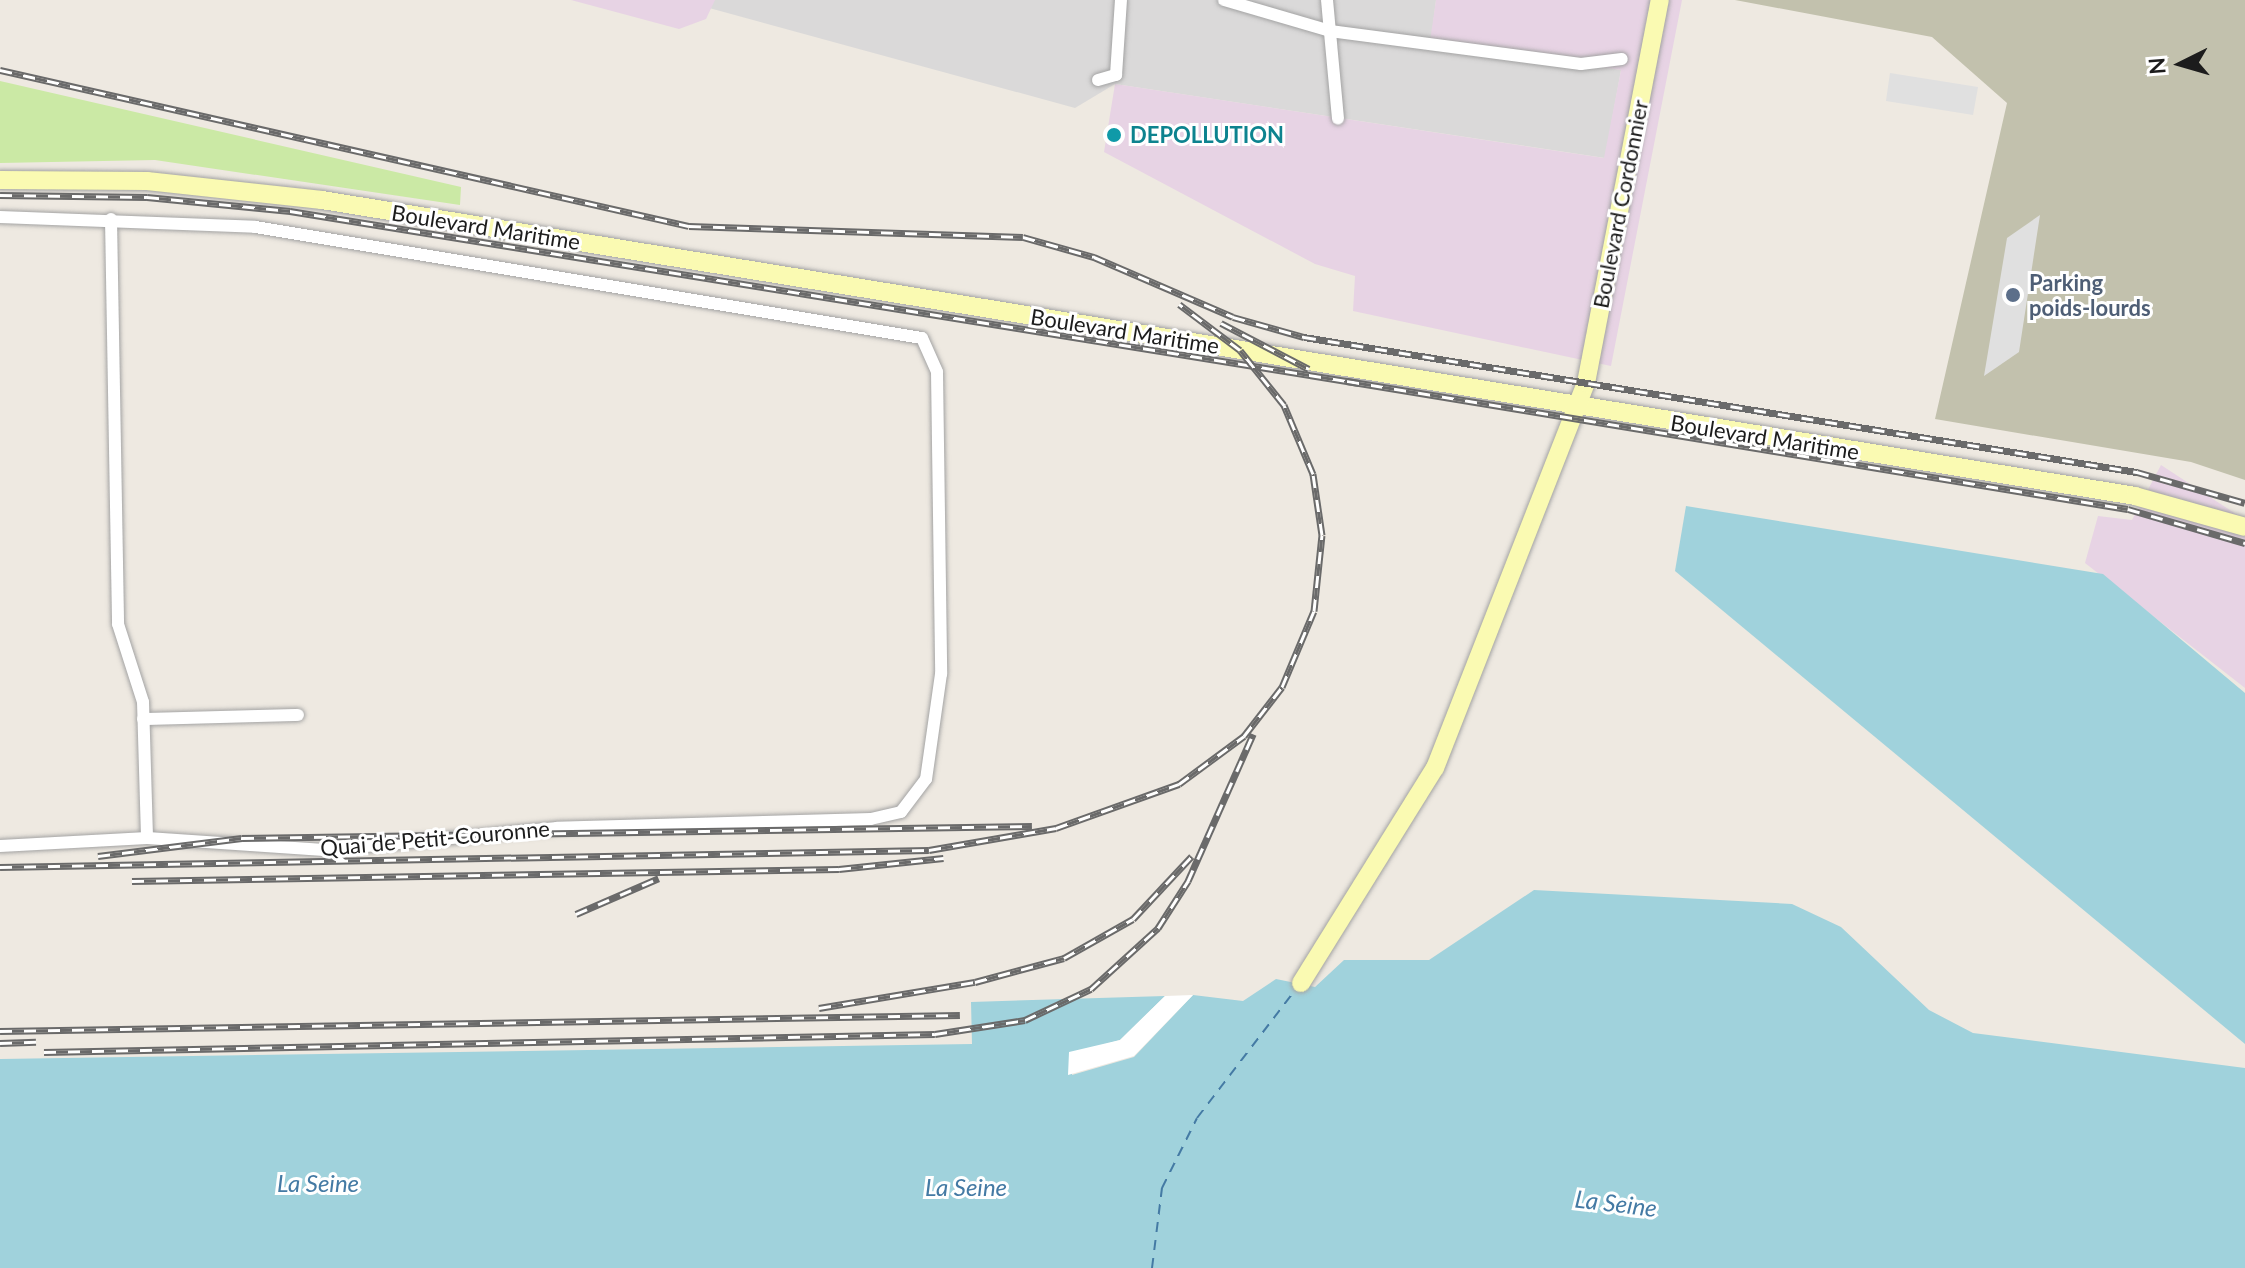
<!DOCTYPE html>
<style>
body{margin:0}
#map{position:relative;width:2245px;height:1268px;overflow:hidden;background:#eee9e1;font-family:Lato,sans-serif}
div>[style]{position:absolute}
.residential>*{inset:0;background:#dad9d9}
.industrial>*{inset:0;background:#e7d3e4}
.construction>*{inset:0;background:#c2c1ad}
.grass>*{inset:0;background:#cbe9a5}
.parking>*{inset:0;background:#e0e0e0}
.water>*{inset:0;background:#a0d2dc}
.pier>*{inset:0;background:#fff}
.ferry>*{height:2px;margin-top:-1px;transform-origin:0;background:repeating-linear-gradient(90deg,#447aa4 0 10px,transparent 0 18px)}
.roads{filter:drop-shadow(0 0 2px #a3a3a3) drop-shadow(0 0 2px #a3a3a3)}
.street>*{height:12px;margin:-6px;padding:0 6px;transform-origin:6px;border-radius:6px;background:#fff}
.secondary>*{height:18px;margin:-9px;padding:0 9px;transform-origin:9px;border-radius:9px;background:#fafab2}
.rail>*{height:7px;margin-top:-3.5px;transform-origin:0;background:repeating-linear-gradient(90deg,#fff 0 12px,#6a6a6a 0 24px);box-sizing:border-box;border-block:2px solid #6a6a6a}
.dots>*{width:22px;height:22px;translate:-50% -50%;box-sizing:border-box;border:4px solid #fff;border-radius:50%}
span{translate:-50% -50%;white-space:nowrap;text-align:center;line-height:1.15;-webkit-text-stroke:6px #fff;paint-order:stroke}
.culture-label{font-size:22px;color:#0d838f;font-weight:700}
.left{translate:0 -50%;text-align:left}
.street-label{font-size:22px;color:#1c1c1c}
.service-label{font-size:22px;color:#4e5e75;font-weight:700}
.water-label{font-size:24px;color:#447aa4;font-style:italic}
.north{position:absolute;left:2141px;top:24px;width:80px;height:80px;-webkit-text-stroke:6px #fff;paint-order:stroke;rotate:265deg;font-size:22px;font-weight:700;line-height:32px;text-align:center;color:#1c1c1c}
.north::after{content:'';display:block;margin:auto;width:28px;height:36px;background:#1c1c1c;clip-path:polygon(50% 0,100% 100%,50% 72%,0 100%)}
</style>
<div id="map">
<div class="residential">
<i style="clip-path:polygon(680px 0,1436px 0,1431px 41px,1621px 70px,1605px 158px,1115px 84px,1075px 108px)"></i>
</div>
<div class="industrial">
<i style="clip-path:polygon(571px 0,715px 0,706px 19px,679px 29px)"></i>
<i style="clip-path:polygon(1436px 0,1682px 0,1611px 366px,1353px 311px,1355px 276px,1315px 264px,1104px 152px,1115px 84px,1604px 158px,1621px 70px,1430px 41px)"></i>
<i style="clip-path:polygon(2161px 465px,2245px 520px,2245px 688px,2085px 563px,2098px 516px,2132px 520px)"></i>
</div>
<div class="construction">
<i style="clip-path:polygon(1735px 0,2245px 0,2245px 480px,2191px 462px,1935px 419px,2007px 103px,1932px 37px)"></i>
</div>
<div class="grass">
<i style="clip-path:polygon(0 81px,461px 187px,460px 205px,155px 160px,0 163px)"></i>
</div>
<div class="parking">
<i style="clip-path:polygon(1890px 73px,1978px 87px,1973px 115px,1886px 101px)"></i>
<i style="clip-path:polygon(2040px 215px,2019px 352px,1984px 376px,2007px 238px)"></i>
</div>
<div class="water">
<i style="clip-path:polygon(1686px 506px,2103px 574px,2245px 693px,2245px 1044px,1675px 571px)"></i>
<i style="clip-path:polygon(1534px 890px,1792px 904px,1841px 927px,1929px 1010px,1973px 1033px,2245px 1068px,2245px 1268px,0 1268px,0 1059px,972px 1044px,971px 1002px,1165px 996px,1120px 1040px,1074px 1053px,1072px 1075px,1134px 1057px,1193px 995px,1243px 1001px,1276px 979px,1315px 987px,1344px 960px,1429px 960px)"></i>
</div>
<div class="pier">
<i style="clip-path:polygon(1193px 995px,1134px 1056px,1068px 1075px,1069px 1052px,1120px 1040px,1165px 996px)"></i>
</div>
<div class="ferry">
<i style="left:1152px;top:1268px;width:81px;rotate:-82.9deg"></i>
<i style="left:1162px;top:1188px;width:78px;rotate:-63.4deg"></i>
<i style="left:1197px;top:1118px;width:163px;rotate:-52.5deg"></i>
</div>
<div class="roads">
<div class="street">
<i style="left:1224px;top:0;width:110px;rotate:16.3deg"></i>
<i style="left:1330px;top:31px;width:253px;rotate:7.5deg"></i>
<i style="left:1581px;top:64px;width:41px;rotate:-7deg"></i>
<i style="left:1327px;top:0;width:119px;rotate:84.7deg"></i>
<i style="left:1098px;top:80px;width:19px;rotate:-16deg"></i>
<i style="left:1116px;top:75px;width:75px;rotate:-86.2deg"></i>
<i style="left:0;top:217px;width:255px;rotate:2.2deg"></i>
<i style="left:255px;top:227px;width:676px;rotate:9.45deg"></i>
<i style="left:922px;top:338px;width:37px;rotate:66deg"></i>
<i style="left:937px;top:372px;width:302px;rotate:89.2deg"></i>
<i style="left:941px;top:674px;width:106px;rotate:98.1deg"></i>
<i style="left:926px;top:779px;width:41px;rotate:127.1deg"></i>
<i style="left:901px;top:812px;width:31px;rotate:167deg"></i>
<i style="left:871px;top:819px;width:314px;rotate:178.4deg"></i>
<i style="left:557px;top:828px;width:234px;rotate:174.6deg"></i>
<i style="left:324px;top:850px;width:177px;rotate:-176.1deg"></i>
<i style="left:147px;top:838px;width:147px;rotate:176.9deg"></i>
<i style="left:111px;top:219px;width:405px;rotate:89deg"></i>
<i style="left:118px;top:624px;width:82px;rotate:72.2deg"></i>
<i style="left:143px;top:702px;width:136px;rotate:88.3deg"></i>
<i style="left:143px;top:719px;width:155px;rotate:-1.5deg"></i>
</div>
<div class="secondary">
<i style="left:0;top:180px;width:147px;rotate:0.4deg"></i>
<i style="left:147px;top:181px;width:176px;rotate:6.2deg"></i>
<i style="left:322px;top:200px;width:1837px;rotate:9.27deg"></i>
<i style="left:2135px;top:496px;width:114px;rotate:15.7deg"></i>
<i style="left:1301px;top:983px;width:253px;rotate:-58.1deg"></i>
<i style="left:1435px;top:768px;width:414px;rotate:-68.6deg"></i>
<i style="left:1586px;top:383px;width:390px;rotate:-79.1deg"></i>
</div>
</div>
<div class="rail">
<i style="left:0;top:70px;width:706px;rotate:12.76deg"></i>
<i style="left:689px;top:226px;width:334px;rotate:1.9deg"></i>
<i style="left:1023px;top:237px;width:74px;rotate:15.7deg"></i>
<i style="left:1094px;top:257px;width:151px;rotate:23.3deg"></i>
<i style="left:1233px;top:317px;width:74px;rotate:15.7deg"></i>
<i style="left:1304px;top:337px;width:844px;rotate:9.21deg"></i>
<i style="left:2137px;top:472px;width:112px;rotate:16deg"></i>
<i style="left:0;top:195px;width:147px;rotate:0.8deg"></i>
<i style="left:147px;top:197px;width:144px;rotate:5.6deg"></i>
<i style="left:290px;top:211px;width:1083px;rotate:9.14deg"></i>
<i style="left:1221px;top:323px;width:99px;rotate:27.6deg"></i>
<i style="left:1347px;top:381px;width:791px;rotate:9.31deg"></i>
<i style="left:2128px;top:509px;width:122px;rotate:16.2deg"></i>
<i style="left:98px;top:856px;width:145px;rotate:-7.1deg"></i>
<i style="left:242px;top:838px;width:790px;rotate:-0.87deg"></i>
<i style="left:0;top:867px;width:929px;rotate:-1.05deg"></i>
<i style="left:929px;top:850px;width:129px;rotate:-9.8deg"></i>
<i style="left:1056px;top:828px;width:131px;rotate:-19.7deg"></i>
<i style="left:1179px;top:784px;width:81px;rotate:-36.4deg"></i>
<i style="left:1244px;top:736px;width:62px;rotate:-52.2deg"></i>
<i style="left:1282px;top:687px;width:82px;rotate:-67.2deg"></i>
<i style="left:1314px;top:611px;width:76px;rotate:-84deg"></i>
<i style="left:1322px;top:535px;width:62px;rotate:-98.4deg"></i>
<i style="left:1313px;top:474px;width:75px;rotate:-112.8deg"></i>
<i style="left:1284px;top:405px;width:70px;rotate:-128.7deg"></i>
<i style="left:1240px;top:350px;width:76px;rotate:-143deg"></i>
<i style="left:132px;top:881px;width:707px;rotate:-0.97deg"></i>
<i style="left:839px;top:869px;width:105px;rotate:-6deg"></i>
<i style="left:576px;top:914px;width:90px;rotate:-23.4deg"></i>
<i style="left:819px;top:1008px;width:158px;rotate:-9.5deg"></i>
<i style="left:975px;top:982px;width:92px;rotate:-15.1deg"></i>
<i style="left:1064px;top:958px;width:79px;rotate:-29.5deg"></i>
<i style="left:1133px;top:919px;width:86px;rotate:-46.9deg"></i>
<i style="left:0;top:1031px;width:960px;rotate:-0.95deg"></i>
<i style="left:0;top:1043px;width:36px;rotate:-2deg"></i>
<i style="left:44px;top:1052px;width:891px;rotate:-1.16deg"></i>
<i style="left:935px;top:1034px;width:91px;rotate:-8.8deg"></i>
<i style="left:1025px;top:1020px;width:73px;rotate:-25.2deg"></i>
<i style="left:1091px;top:989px;width:91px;rotate:-42.3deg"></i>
<i style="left:1158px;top:928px;width:56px;rotate:-57.4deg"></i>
<i style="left:1188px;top:881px;width:161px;rotate:-66.1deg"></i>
</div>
<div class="dots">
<i style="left:1114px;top:135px;background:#0f9aa8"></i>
<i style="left:2013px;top:295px;background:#5c6f8a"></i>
</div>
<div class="culture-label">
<span class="left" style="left:1130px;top:135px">DEPOLLUTION</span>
</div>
<div class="street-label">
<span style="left:1620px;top:204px;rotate:-79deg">Boulevard Cordonnier</span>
<span style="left:486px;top:227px;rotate:9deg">Boulevard Maritime</span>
<span style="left:1125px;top:331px;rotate:9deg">Boulevard Maritime</span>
<span style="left:1765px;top:437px;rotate:9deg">Boulevard Maritime</span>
<span style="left:435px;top:838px;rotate:-5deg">Quai de Petit-Couronne</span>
</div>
<div class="service-label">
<span class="left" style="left:2029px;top:295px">Parking<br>poids-lourds</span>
</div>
<div class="water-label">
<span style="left:318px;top:1183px">La Seine</span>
<span style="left:966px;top:1187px">La Seine</span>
<span style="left:1616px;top:1203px;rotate:7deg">La Seine</span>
</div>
<div class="north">N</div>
</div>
